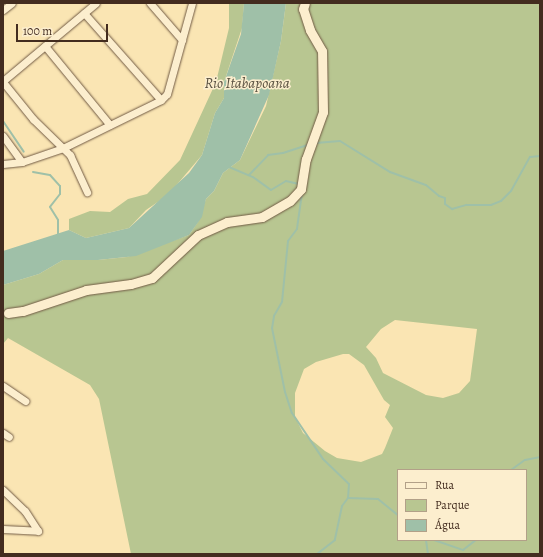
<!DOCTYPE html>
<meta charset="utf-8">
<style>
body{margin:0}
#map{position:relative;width:543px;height:557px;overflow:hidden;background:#fae5b3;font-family:Alegreya,serif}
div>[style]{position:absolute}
.green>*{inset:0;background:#b8c691}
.water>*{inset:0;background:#9fc0a8}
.stream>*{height:2px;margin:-1px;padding:0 1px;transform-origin:1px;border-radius:1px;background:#9fc0a8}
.roads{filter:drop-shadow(0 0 1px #715a44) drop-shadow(0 0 1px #715a44)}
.minor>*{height:7px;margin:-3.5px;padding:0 3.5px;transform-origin:3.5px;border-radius:3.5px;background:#fceece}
.tertiary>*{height:9px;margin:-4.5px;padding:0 4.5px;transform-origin:4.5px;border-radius:4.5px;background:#fceece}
span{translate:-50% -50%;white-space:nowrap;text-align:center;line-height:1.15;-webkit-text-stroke:3px #fceece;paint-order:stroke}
.water-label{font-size:15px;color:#5a5141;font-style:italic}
.frame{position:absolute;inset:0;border:4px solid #432c1f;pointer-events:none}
.legend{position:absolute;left:397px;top:469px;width:130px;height:72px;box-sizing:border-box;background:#fceece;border:1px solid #b2a088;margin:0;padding:5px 7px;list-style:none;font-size:12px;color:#432c1f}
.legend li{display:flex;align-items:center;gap:8px;height:20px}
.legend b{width:20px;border:1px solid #b2a088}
.scale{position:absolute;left:16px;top:24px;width:92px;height:18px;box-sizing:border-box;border:2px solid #432c1f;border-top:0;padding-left:5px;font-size:12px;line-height:14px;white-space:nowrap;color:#432c1f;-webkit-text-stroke:3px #fceece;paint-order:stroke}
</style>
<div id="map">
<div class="green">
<i style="clip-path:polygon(229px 3px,244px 3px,242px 28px,224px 82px,224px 98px,215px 113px,202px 155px,168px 195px,146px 210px,129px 228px,86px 238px,69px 230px,69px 219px,90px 211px,110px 212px,128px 199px,147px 194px,180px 160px,216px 82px,229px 28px)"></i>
<i style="clip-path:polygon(evenodd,286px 3px,540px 3px,540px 554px,131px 554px,99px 399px,90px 385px,8px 338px,3px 344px,3px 285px,39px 274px,63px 260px,98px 260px,127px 257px,189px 235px,198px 222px,206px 199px,214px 191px,223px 173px,240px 160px,266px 106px,281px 41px,286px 3px,395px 320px,477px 329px,470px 381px,459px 393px,443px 398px,426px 395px,383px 373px,376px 358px,366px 347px,381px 329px,395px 320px,286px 3px,343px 354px,349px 354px,364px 365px,384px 400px,390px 405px,385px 417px,393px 428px,385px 448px,382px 454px,361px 462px,337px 458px,325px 451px,303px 433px,295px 417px,295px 393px,304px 369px,316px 362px,343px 354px,286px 3px,398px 470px,526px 470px,526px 540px,398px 540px,398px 470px)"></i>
</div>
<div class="water">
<i style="clip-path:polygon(244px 3px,286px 3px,281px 41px,269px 95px,240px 160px,223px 173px,214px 191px,206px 199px,202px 217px,189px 235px,136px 256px,98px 260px,63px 260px,39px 274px,3px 285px,3px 251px,69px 230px,86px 238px,129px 228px,189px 173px,202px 155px,215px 113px,224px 98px,224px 82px,241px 34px)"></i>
</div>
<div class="stream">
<i style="left:3px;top:121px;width:37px;rotate:56deg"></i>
<i style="left:316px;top:143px;width:24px;rotate:-5deg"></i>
<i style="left:340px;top:141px;width:59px;rotate:31.8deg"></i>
<i style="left:390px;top:172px;width:38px;rotate:20deg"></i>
<i style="left:426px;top:185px;width:17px;rotate:40deg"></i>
<i style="left:439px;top:196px;width:6px;rotate:18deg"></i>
<i style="left:445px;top:198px;width:6px;rotate:90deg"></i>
<i style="left:445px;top:204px;width:9px;rotate:36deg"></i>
<i style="left:452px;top:209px;width:15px;rotate:-16deg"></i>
<i style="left:466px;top:205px;width:25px"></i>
<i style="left:491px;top:205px;width:11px;rotate:-22deg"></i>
<i style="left:501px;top:201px;width:14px;rotate:-45deg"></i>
<i style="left:511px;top:191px;width:39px;rotate:-61deg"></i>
<i style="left:530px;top:157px;width:10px;rotate:-6deg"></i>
<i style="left:229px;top:167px;width:26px;rotate:23deg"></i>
<i style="left:253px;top:177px;width:22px;rotate:36deg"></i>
<i style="left:271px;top:190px;width:17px;rotate:-31deg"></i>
<i style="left:286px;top:181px;width:13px;rotate:13deg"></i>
<i style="left:33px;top:172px;width:17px;rotate:10deg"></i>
<i style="left:50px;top:175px;width:15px;rotate:48deg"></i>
<i style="left:60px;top:186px;width:8px;rotate:90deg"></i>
<i style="left:60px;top:194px;width:16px;rotate:128deg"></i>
<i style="left:50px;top:207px;width:15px;rotate:58deg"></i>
<i style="left:58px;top:220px;width:14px;rotate:90deg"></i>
<i style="left:249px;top:175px;width:28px;rotate:-46deg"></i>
<i style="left:268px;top:155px;width:15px;rotate:-8deg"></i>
<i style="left:283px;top:153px;width:25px;rotate:-18deg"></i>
<i style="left:302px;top:193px;width:36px;rotate:98deg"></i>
<i style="left:297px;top:229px;width:15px;rotate:127deg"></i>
<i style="left:288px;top:241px;width:61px;rotate:95.6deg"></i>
<i style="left:282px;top:302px;width:16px;rotate:120deg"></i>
<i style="left:274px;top:316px;width:12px;rotate:99deg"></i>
<i style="left:272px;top:328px;width:65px;rotate:78.5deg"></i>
<i style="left:285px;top:392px;width:22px;rotate:72deg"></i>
<i style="left:292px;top:413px;width:55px;rotate:56deg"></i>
<i style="left:323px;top:459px;width:36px;rotate:44deg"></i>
<i style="left:349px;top:484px;width:14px;rotate:94deg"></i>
<i style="left:348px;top:498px;width:10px;rotate:127deg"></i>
<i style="left:342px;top:506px;width:35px;rotate:102deg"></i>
<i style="left:335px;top:540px;width:23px;rotate:142deg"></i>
<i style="left:511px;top:470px;width:17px;rotate:-36deg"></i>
<i style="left:525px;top:460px;width:15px;rotate:-11deg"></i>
<i style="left:348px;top:498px;width:30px;rotate:2deg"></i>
<i style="left:378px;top:499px;width:26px;rotate:39deg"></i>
<i style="left:426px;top:540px;width:14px;rotate:82deg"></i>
<i style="left:434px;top:540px;width:31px;rotate:19deg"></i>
<i style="left:463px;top:550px;width:16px;rotate:-38deg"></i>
</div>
<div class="roads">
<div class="minor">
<i style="left:150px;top:3px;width:49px;rotate:49.1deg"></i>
<i style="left:3px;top:10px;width:11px;rotate:-38deg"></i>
<i style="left:84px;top:13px;width:116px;rotate:48.5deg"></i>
<i style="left:45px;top:46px;width:102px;rotate:50.6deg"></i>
<i style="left:3px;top:81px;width:121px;rotate:-40deg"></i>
<i style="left:3px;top:82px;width:48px;rotate:51deg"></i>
<i style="left:33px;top:119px;width:52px;rotate:44.2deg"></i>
<i style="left:70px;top:155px;width:41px;rotate:65.3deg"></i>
<i style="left:3px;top:136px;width:32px;rotate:54deg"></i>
<i style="left:3px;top:164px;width:19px;rotate:-6deg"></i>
<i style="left:22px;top:162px;width:43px;rotate:-18.9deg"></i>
<i style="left:63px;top:148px;width:109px;rotate:-26.1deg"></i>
<i style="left:161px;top:100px;width:8px;rotate:-45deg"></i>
<i style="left:167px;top:94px;width:94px;rotate:-74.6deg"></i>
<i style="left:3px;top:386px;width:27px;rotate:34deg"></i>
<i style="left:3px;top:433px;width:7px;rotate:34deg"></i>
<i style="left:3px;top:490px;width:30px;rotate:44deg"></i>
<i style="left:25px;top:511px;width:24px;rotate:57deg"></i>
<i style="left:3px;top:529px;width:35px;rotate:3deg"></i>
</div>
<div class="tertiary">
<i style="left:8px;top:313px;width:15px;rotate:-8deg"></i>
<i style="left:23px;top:311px;width:66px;rotate:-18.4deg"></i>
<i style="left:86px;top:290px;width:45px;rotate:-7.6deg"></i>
<i style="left:131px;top:284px;width:22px;rotate:-16deg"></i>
<i style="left:152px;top:278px;width:63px;rotate:-43.1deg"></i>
<i style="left:198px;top:235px;width:32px;rotate:-24deg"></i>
<i style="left:227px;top:222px;width:35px;rotate:-8deg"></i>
<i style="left:262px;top:217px;width:32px;rotate:-30deg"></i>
<i style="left:290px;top:201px;width:16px;rotate:-47deg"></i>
<i style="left:301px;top:189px;width:30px;rotate:-81deg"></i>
<i style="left:306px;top:159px;width:50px;rotate:-70.1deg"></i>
<i style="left:323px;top:112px;width:61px;rotate:-90.9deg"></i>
<i style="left:322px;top:51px;width:24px;rotate:-120deg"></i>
<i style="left:310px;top:30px;width:22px;rotate:-108deg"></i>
<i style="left:303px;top:9px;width:6px;rotate:-72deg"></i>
</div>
</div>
<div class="water-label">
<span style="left:247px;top:84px">Rio Itabapoana</span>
</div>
<div class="frame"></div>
<ul class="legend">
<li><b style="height:5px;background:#fceece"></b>Rua</li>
<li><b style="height:11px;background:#b8c691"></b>Parque</li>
<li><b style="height:11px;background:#9fc0a8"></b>Água</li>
</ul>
<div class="scale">100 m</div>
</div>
